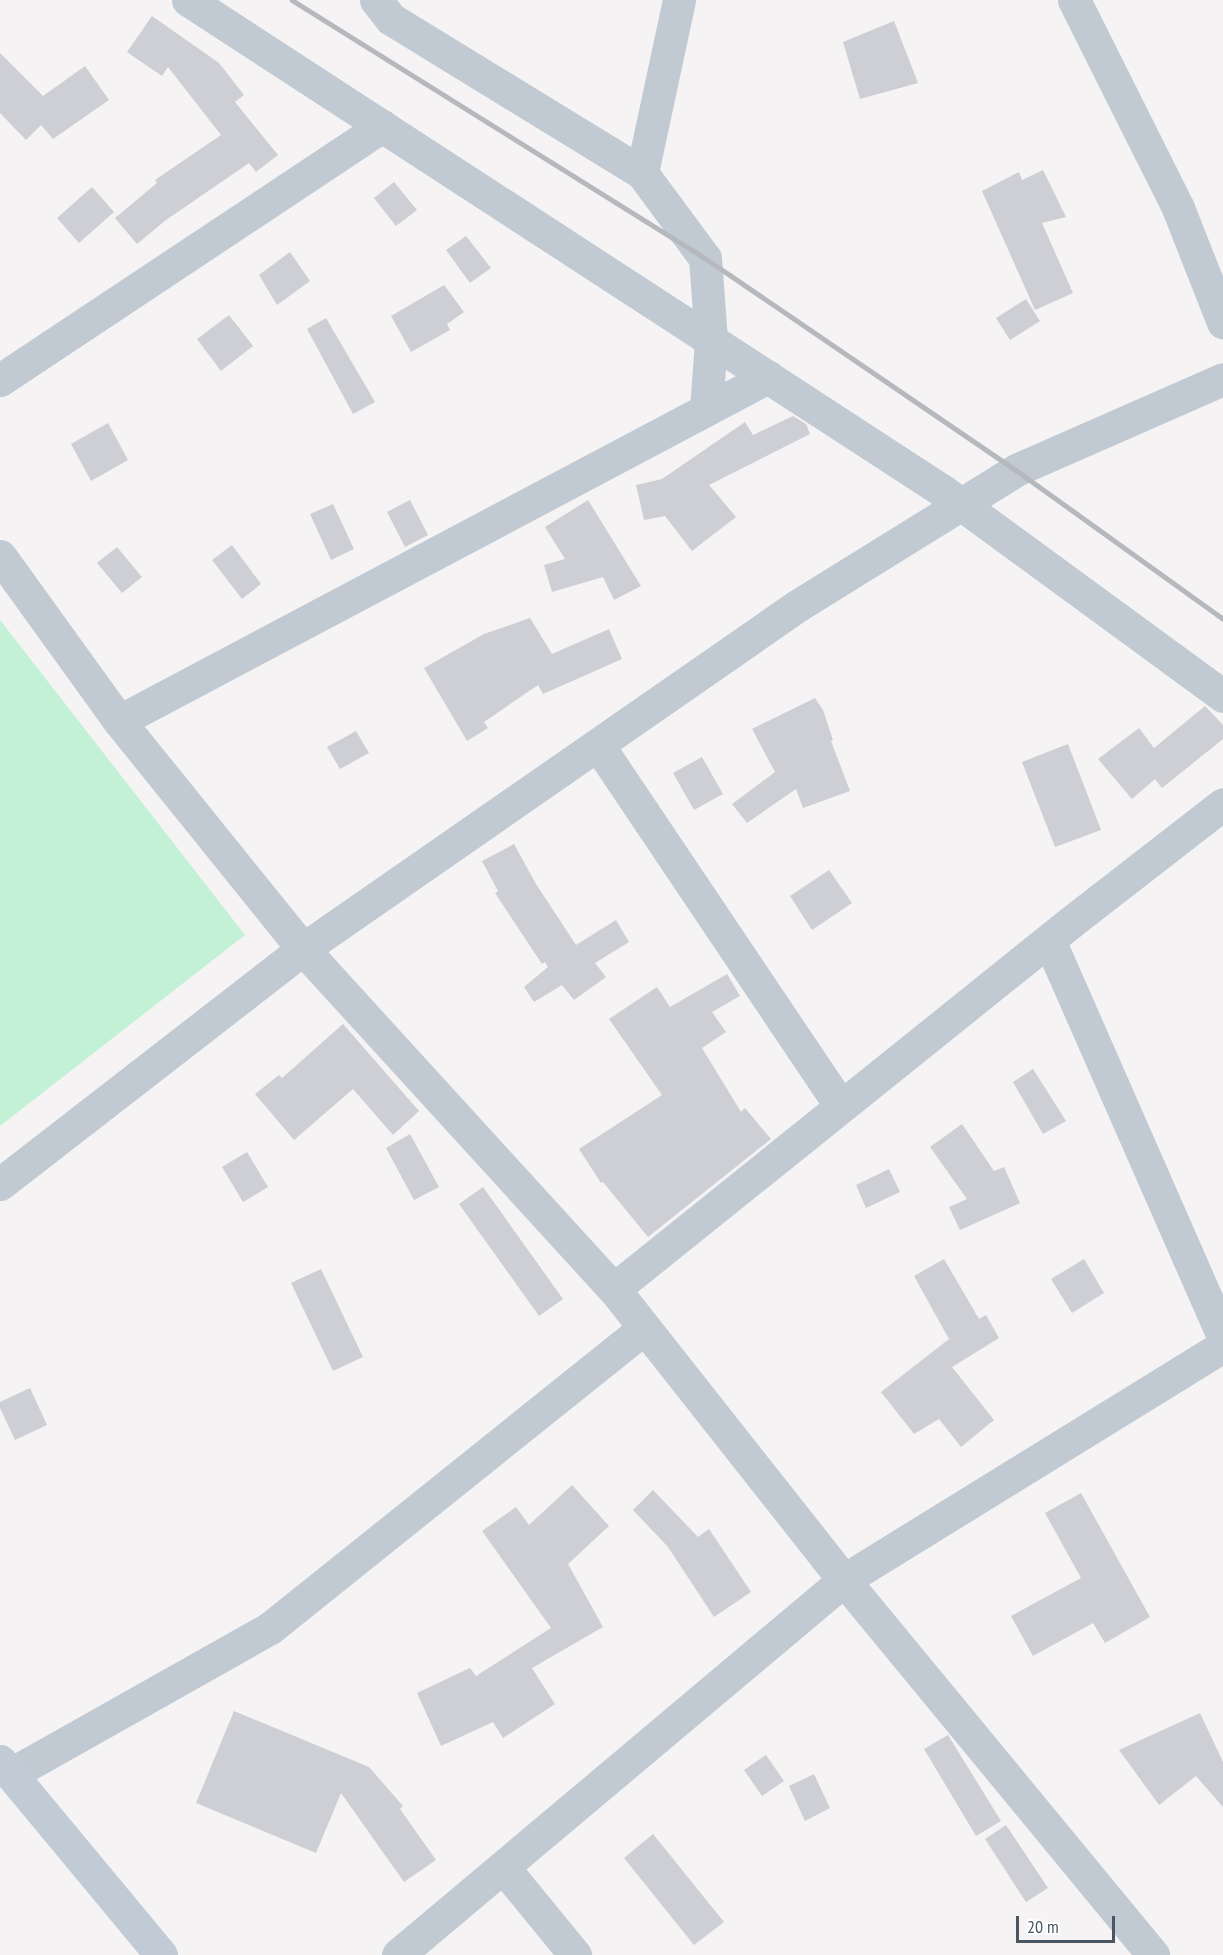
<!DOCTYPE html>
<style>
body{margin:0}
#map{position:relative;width:1223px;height:1955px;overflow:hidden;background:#f5f3f3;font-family:"PT Sans Narrow",sans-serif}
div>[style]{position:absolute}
.green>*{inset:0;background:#c3f1d5}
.building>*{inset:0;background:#cdcfd5}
.minor>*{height:33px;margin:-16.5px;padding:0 16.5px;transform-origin:16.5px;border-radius:16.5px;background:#c1cad2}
.tertiary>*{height:33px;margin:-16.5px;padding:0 16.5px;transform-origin:16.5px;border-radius:16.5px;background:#c1cad2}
.secondary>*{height:33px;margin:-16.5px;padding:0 16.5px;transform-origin:16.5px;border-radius:16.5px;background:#c1cbd6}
.rail>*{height:4.5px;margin:-2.25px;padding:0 2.25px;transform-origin:2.25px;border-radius:2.25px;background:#b5b8bd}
span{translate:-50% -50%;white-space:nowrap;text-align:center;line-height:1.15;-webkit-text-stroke:5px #fff;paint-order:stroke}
.scale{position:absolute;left:1016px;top:1916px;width:99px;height:27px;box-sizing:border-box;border:3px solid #4a5661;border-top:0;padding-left:8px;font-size:18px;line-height:21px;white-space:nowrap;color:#4a5661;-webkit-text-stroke:4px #fff;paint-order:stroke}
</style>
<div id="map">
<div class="green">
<i style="clip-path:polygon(0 620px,245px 935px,0 1126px)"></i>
</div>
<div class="building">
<i style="clip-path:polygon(152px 16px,219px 63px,244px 95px,235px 102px,278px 155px,256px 172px,249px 163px,166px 220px,137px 244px,115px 218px,157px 183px,155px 180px,221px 135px,168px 67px,162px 76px,127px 52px)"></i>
<i style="clip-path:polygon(894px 21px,918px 83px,860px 99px,843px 42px)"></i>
<i style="clip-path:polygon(0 53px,43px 96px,85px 66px,109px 100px,53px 139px,41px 125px,26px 140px,0 113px)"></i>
<i style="clip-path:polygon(1043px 170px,1066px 217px,1042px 223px,1073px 293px,1035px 310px,982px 191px,1019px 172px,1022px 180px)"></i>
<i style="clip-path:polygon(394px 182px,417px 210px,396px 226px,374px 198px)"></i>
<i style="clip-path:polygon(92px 187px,114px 212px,79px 243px,57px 218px)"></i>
<i style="clip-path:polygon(466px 236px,491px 268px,470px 283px,446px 250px)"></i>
<i style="clip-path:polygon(290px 252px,310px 281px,277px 305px,259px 275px)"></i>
<i style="clip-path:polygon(444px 285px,464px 312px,447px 324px,450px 330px,411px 352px,391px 316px)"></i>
<i style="clip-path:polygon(1026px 299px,1040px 321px,1010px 340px,996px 318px)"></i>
<i style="clip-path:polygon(229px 315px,253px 346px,221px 371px,197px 339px)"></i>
<i style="clip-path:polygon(326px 318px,375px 402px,353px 414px,307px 329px)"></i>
<i style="clip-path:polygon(793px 416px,806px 424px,810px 434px,709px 485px,736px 517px,692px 551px,665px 516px,644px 520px,636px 485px,662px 479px,745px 422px,753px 435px)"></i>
<i style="clip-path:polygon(108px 423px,128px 460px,91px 481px,71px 444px)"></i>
<i style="clip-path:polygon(410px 500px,428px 535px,405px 547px,387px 512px)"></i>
<i style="clip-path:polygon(588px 500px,641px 586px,614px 600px,603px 577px,552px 592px,544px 565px,565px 559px,545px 527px)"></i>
<i style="clip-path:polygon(333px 504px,354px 549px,331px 560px,310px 514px)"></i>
<i style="clip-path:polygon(232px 545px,261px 584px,242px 599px,212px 560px)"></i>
<i style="clip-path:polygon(117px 547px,142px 577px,122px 593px,97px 563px)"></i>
<i style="clip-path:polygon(530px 618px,552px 654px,609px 629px,622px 659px,543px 694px,538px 685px,484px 722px,488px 728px,467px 741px,424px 668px,484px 634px)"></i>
<i style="clip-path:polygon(815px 698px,823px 710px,833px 740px,831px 741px,850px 791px,803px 808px,796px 789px,747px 823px,732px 804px,775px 772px,752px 729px)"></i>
<i style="clip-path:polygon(1205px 706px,1223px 725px,1223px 739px,1162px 788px,1155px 779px,1132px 799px,1098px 759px,1139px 728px,1154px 748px)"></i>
<i style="clip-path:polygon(356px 731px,369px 753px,340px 769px,327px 747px)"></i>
<i style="clip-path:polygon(1068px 744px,1101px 830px,1055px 847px,1022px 762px)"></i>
<i style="clip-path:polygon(702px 757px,723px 794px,694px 810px,673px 773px)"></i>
<i style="clip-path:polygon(514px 844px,536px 884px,576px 945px,616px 920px,629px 942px,595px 963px,606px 977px,574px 1000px,562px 985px,534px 1002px,524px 987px,548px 967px,545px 962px,542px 964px,495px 893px,498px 891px,482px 861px)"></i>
<i style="clip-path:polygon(829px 870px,852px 903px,812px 930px,790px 896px)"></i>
<i style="clip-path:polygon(727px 974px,740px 996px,712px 1012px,726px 1032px,702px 1048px,741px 1112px,745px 1108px,771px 1139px,648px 1237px,603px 1182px,601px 1183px,579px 1149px,662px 1095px,609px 1019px,657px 987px,670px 1007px)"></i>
<i style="clip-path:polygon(343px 1024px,419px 1111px,393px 1135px,353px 1089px,294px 1140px,255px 1094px,279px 1075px,282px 1078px)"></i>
<i style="clip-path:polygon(1033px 1069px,1066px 1121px,1043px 1134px,1013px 1082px)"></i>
<i style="clip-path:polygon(962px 1124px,994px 1171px,1004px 1167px,1020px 1203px,960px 1230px,949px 1207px,967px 1199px,930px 1147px)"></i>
<i style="clip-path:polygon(410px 1134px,439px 1187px,414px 1200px,386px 1148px)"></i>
<i style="clip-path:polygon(247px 1152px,268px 1187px,243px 1202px,222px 1167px)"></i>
<i style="clip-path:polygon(889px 1169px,900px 1192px,866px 1208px,856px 1185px)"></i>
<i style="clip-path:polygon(483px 1187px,563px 1299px,539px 1316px,459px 1204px)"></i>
<i style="clip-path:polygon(944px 1259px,979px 1319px,986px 1315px,999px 1338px,952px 1367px,994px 1420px,961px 1447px,939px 1419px,914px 1434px,881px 1392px,949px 1339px,914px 1276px)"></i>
<i style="clip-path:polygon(1084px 1259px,1104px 1293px,1072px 1313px,1051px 1279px)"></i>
<i style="clip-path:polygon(321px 1269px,363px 1357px,333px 1371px,291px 1283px)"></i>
<i style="clip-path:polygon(30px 1388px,47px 1425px,15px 1440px,0 1408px,0 1402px)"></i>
<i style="clip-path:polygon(572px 1485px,609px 1526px,568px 1564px,603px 1627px,532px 1668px,555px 1704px,503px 1738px,493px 1722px,441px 1746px,417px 1693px,470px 1668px,476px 1676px,551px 1628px,482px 1531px,516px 1507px,529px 1525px)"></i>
<i style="clip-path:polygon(653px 1490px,698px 1537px,709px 1529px,751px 1592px,714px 1617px,668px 1547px,633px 1510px)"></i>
<i style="clip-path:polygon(1081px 1493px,1150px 1617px,1105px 1643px,1093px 1623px,1033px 1656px,1011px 1616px,1081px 1578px,1045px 1513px)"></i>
<i style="clip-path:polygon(234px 1711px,369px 1767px,403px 1806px,400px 1809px,436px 1860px,404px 1882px,341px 1793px,316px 1853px,196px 1803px)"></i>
<i style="clip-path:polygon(1200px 1713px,1223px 1762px,1223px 1807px,1196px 1776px,1159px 1805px,1119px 1750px)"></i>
<i style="clip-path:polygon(948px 1735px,1001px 1821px,976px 1836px,924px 1749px)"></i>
<i style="clip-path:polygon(766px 1755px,784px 1781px,762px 1796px,744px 1770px)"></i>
<i style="clip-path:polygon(814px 1774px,830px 1808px,805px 1821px,789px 1786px)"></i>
<i style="clip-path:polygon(1006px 1825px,1048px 1888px,1026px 1902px,985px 1839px)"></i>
<i style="clip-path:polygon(653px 1834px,724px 1922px,694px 1945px,624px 1858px)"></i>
</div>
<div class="minor">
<i style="left:376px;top:0;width:24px;rotate:52deg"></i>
<i style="left:391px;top:19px;width:294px;rotate:31.5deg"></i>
<i style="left:679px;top:0;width:177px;rotate:102.1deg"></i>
<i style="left:642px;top:173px;width:106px;rotate:53.5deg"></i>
<i style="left:705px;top:258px;width:82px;rotate:85.8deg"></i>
<i style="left:711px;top:340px;width:70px;rotate:94.1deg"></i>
<i style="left:1074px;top:0;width:233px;rotate:63.4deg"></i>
<i style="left:1178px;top:208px;width:123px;rotate:68.5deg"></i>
<i style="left:0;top:380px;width:459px;rotate:-33.6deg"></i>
<i style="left:0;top:556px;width:203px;rotate:54.2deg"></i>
<i style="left:119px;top:721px;width:293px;rotate:51.1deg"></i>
<i style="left:303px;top:949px;width:461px;rotate:47.6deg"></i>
<i style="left:614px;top:1289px;width:371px;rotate:51.7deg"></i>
<i style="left:844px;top:1580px;width:486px;rotate:50.5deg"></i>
<i style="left:119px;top:721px;width:735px;rotate:-27.93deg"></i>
<i style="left:598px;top:745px;width:435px;rotate:56.1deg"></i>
<i style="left:1049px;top:940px;width:433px;rotate:66.3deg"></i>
<i style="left:0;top:1184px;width:383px;rotate:-37.8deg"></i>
<i style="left:303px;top:949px;width:601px;rotate:-34.77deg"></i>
<i style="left:797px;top:606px;width:258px;rotate:-31.8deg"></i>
<i style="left:1016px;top:470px;width:226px;rotate:-23.7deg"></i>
<i style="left:614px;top:1289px;width:586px;rotate:-38.77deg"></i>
<i style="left:1071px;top:922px;width:192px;rotate:-37.8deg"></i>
<i style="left:11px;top:1774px;width:297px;rotate:-29.4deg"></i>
<i style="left:270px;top:1628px;width:480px;rotate:-38.7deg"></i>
<i style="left:503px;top:1867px;width:114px;rotate:50.7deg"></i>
<i style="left:398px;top:1955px;width:583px;rotate:-40.06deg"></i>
<i style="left:844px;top:1580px;width:445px;rotate:-31.7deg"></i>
</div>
<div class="tertiary">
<i style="left:188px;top:0;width:901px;rotate:33.04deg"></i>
<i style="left:943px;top:491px;width:347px;rotate:36.2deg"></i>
</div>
<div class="secondary">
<i style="left:0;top:1761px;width:252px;rotate:50.3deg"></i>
</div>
<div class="rail">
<i style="left:292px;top:0;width:487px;rotate:32deg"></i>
<i style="left:705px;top:258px;width:376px;rotate:34.3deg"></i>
<i style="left:1016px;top:470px;width:255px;rotate:35.7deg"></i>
</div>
<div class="scale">20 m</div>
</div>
